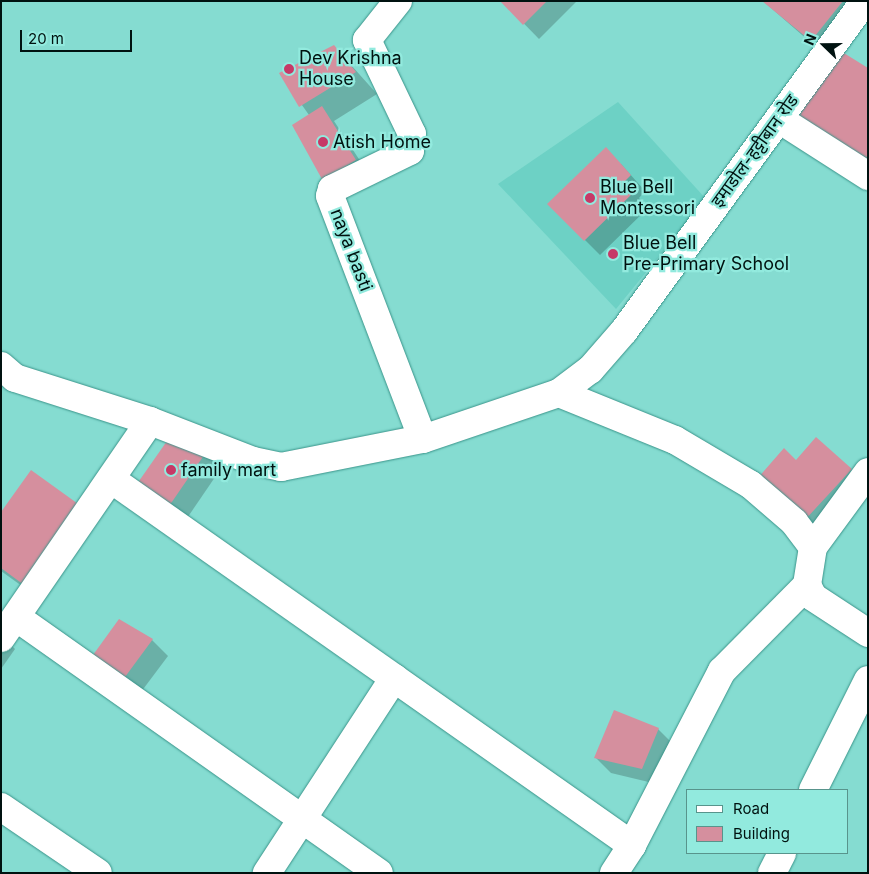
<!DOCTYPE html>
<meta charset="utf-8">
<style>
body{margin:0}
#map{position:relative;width:869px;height:874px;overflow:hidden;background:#85dcd1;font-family:Inter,"Noto Sans Devanagari",sans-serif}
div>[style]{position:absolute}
.built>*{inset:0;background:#6dd1c5}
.shadow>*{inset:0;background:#0003}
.building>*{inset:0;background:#d58f9e}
.roads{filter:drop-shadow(0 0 1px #3a948a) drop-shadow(0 0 1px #3a948a)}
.minor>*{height:28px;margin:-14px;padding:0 14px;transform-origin:14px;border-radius:14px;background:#fff}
.dots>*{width:14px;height:14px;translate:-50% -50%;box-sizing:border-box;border:2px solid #92eade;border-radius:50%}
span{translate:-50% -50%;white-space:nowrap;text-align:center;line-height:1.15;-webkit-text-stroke:4.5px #92eade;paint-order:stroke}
.poi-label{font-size:18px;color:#001210}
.left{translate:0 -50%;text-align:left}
.street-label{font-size:18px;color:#001210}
.frame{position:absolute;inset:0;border:2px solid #001210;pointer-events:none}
.legend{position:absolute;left:686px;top:789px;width:162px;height:65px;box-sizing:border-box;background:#92eade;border:1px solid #58948c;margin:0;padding:6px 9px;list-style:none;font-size:15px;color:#001210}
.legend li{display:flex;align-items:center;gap:10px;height:25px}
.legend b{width:25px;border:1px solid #58948c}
.north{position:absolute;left:799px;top:20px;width:50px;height:50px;-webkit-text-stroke:4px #92eade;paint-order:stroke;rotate:292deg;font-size:14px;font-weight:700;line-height:20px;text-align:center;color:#001210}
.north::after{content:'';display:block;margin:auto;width:18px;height:22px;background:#001210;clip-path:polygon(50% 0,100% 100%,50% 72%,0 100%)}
.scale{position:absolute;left:20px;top:30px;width:112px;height:22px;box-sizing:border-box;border:2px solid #001210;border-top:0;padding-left:6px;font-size:15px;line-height:18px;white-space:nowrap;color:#001210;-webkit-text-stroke:4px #92eade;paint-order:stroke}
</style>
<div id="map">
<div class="built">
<i style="clip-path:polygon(618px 102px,706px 199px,616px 309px,498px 184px)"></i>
</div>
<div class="shadow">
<i style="clip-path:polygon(502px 1px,577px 1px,539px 39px)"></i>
<i style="clip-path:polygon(763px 1px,868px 1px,841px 53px,868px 69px,868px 169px,833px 62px)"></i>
<i style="clip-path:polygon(334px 46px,377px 94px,334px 121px,370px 176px,339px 195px,309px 115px,280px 74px)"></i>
<i style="clip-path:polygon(621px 164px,645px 191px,639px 198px,648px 208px,600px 255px,549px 204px)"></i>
<i style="clip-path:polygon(174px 433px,224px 464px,181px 527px,149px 506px)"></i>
<i style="clip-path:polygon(796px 461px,851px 470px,866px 485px,819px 536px,758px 479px)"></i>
<i style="clip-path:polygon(1px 514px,40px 599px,1px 571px)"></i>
<i style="clip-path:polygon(119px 620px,152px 640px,168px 656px,141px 692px,110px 670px)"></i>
<i style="clip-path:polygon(1px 635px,15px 649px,1px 669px)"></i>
<i style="clip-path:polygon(658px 729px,674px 745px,657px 784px,611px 773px,596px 758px)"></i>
</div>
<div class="building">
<i style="clip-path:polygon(500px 1px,547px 1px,523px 25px)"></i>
<i style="clip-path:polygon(762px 1px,843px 1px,811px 41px)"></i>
<i style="clip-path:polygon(334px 45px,356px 72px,299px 107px,279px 73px)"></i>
<i style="clip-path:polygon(839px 50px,868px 68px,868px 155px,865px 160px,797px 119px)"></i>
<i style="clip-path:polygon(322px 106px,356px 160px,323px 181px,292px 125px)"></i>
<i style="clip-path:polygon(606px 147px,631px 175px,624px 182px,634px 192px,584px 241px,547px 204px)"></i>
<i style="clip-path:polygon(174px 431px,209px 448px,165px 512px,132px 491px)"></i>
<i style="clip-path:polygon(816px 437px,852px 469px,803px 522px,757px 479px,784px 448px,796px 460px)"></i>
<i style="clip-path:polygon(31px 470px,81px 506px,24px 585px,1px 568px,1px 512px)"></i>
<i style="clip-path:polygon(119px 619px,153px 639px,125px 677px,93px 655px)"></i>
<i style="clip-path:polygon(614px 710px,659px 728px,642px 769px,594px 758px)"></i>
</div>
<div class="roads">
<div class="minor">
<i style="left:398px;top:1px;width:50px;rotate:128.5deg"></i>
<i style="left:367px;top:40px;width:104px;rotate:64.4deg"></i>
<i style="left:412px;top:134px;width:17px;rotate:97deg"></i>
<i style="left:410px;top:151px;width:87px;rotate:154deg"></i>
<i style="left:332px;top:189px;width:7px;rotate:106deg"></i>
<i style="left:330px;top:196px;width:260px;rotate:69.1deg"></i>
<i style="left:779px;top:119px;width:106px;rotate:32.6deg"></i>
<i style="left:1px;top:366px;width:18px;rotate:41deg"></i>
<i style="left:15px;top:378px;width:142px;rotate:17.7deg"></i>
<i style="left:150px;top:421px;width:110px;rotate:21.2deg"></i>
<i style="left:253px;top:461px;width:29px;rotate:12deg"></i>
<i style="left:281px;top:467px;width:145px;rotate:-11.2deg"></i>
<i style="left:423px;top:439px;width:144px;rotate:-18.7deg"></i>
<i style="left:559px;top:393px;width:39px;rotate:-37deg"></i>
<i style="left:590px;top:370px;width:52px;rotate:-48.9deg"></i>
<i style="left:624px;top:331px;width:409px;rotate:-53.9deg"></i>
<i style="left:559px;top:393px;width:125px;rotate:22.1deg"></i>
<i style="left:675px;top:440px;width:88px;rotate:30.6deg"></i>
<i style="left:751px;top:485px;width:57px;rotate:40.7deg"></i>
<i style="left:794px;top:522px;width:31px;rotate:53deg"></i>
<i style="left:813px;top:547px;width:38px;rotate:99deg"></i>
<i style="left:807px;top:585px;width:13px;rotate:63deg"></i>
<i style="left:813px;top:597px;width:66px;rotate:33.2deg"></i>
<i style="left:111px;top:479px;width:346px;rotate:35.1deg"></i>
<i style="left:394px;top:678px;width:233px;rotate:123.1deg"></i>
<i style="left:813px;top:547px;width:93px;rotate:-53.7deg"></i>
<i style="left:16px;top:617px;width:444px;rotate:35.2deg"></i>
<i style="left:1px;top:638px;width:263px;rotate:-55.5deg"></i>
<i style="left:394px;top:678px;width:291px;rotate:35.1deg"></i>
<i style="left:813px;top:790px;width:123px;rotate:-63.4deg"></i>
<i style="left:1px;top:807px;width:117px;rotate:34.2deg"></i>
<i style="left:614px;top:873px;width:33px;rotate:-57deg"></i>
<i style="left:632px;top:845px;width:196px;rotate:-62.7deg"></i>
<i style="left:722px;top:671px;width:121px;rotate:-45.3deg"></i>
<i style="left:772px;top:873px;width:22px;rotate:-63deg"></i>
</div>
</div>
<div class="dots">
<i style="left:289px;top:69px;background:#c63967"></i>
<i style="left:323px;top:142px;background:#c63967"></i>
<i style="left:590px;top:198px;background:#c63967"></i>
<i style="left:613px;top:254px;background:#c63967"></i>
<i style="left:171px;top:470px;background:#c63967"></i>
</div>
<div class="poi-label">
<span class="left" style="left:299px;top:69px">Dev Krishna<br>House</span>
<span class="left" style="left:333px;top:142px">Atish Home</span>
<span class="left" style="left:600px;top:198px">Blue Bell<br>Montessori</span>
<span class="left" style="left:623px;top:254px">Blue Bell<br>Pre-Primary School</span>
<span class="left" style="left:181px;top:470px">family mart</span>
</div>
<div class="street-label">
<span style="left:755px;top:151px;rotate:-54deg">इमाडोल-हट्टीबान रोड</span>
<span style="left:351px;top:250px;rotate:69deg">naya basti</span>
</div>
<div class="frame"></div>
<ul class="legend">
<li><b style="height:6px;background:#fff"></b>Road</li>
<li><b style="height:14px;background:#d58f9e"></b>Building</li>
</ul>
<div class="north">N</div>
<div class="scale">20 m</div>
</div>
